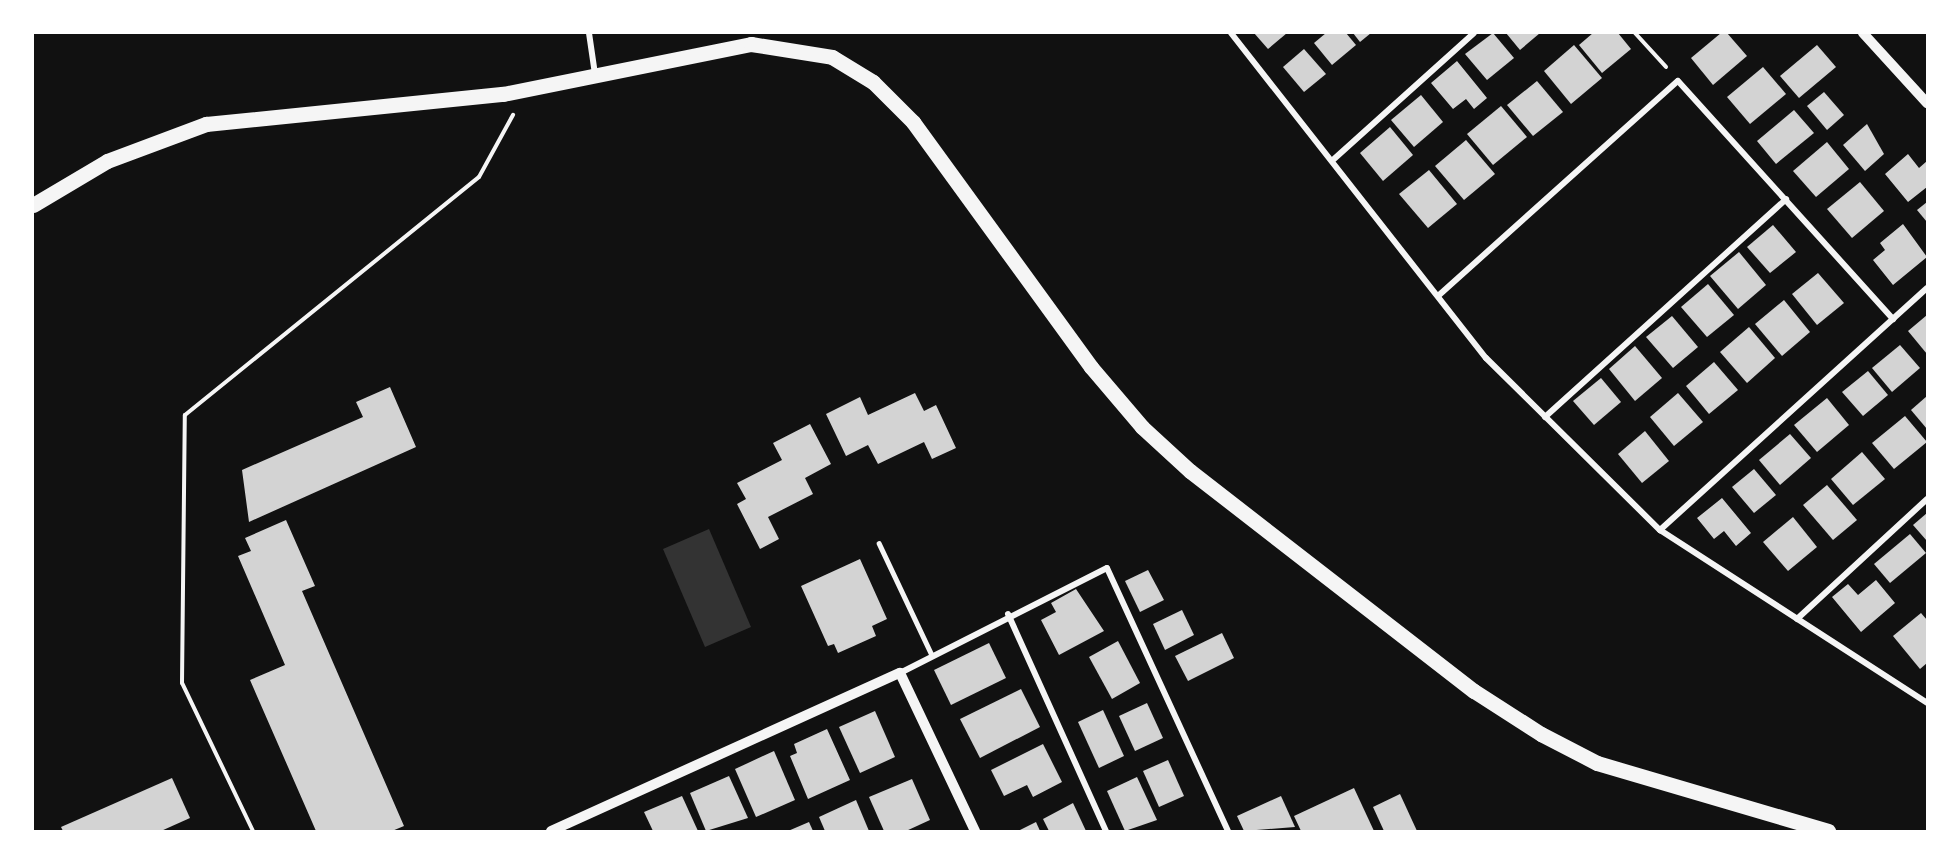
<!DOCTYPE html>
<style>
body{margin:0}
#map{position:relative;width:1960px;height:864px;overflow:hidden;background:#111;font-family:"Open Sans",sans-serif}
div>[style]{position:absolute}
.water>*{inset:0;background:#333}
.building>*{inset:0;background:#d3d3d3}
.path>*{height:4px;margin:-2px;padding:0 2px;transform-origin:2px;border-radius:2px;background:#f5f5f5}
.service>*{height:4.5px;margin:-2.25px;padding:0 2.25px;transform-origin:2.25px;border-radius:2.25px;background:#f5f5f5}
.minor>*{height:6px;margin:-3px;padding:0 3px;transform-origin:3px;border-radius:3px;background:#f5f5f5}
.tertiary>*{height:10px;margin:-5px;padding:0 5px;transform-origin:5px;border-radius:5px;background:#f5f5f5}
.primary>*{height:15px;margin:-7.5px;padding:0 7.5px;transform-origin:7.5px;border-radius:7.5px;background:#f5f5f5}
span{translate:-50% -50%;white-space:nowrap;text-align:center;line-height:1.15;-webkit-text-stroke:4.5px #fff;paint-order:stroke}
.frame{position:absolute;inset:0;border:34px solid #fff;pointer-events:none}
</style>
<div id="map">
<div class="water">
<i style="clip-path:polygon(709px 529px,751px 627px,705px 647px,663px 549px)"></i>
</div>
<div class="building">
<i style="clip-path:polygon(1254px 33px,1287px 33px,1268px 49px)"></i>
<i style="clip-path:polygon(1326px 33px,1346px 33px,1356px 45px,1332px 65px,1314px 43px)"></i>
<i style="clip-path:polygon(1353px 33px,1371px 33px,1360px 42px)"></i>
<i style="clip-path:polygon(1493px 33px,1514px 58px,1487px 80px,1465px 54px)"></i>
<i style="clip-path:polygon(1506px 33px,1540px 33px,1520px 50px)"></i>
<i style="clip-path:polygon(1593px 33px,1618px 33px,1631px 49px,1602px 73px,1579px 45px)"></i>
<i style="clip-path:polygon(1721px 33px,1727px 33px,1747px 56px,1713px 85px,1691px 58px)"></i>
<i style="clip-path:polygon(1574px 45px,1602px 78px,1571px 104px,1544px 71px)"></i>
<i style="clip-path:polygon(1817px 45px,1836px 67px,1799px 98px,1780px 76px)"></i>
<i style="clip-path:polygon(1304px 49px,1326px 74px,1304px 92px,1283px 67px)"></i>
<i style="clip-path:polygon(1457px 61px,1487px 98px,1474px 109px,1466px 99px,1453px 109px,1431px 83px)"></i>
<i style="clip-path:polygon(1763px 67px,1786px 94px,1750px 124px,1727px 97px)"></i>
<i style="clip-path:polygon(1537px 81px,1563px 112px,1533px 136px,1507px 105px)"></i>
<i style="clip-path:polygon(1824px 92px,1844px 115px,1827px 130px,1807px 106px)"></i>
<i style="clip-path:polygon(1421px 95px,1443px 122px,1414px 147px,1391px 120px)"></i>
<i style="clip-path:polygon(1501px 106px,1527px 137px,1493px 165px,1467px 134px)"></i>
<i style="clip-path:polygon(1794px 110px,1814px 133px,1776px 164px,1757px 141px)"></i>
<i style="clip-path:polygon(1867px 124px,1884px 154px,1865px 171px,1843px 145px)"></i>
<i style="clip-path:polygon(1390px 127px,1413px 155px,1383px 181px,1360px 153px)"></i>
<i style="clip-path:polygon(1466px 140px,1495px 174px,1464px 200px,1435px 166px)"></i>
<i style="clip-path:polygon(1827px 142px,1849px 169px,1816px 197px,1793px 171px)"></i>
<i style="clip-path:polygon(1908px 154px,1919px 168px,1927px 161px,1927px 187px,1908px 202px,1885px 174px)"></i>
<i style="clip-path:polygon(1429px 170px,1457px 204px,1428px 228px,1399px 194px)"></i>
<i style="clip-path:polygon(1860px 182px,1884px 211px,1852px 238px,1827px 209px)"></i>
<i style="clip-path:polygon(1927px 202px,1927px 222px,1917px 210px)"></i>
<i style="clip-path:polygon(1903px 224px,1927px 257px,1893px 285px,1873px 260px,1885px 250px,1880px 243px)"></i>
<i style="clip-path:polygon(1773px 225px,1796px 252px,1770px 273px,1747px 247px)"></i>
<i style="clip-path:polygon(1739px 252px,1766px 285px,1738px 309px,1710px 276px)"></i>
<i style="clip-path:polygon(1818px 273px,1844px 303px,1817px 325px,1792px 294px)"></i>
<i style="clip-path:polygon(1708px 284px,1734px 315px,1707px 337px,1681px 307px)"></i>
<i style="clip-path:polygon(1784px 300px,1810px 332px,1782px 356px,1755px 324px)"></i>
<i style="clip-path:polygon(1927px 315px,1927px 354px,1908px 331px)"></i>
<i style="clip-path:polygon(1672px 316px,1698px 347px,1673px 368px,1646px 337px)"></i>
<i style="clip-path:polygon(1749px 327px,1775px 358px,1747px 383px,1720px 352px)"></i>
<i style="clip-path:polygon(1900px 345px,1920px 368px,1892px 392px,1872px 368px)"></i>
<i style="clip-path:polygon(1635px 346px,1662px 378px,1635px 401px,1609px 369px)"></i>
<i style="clip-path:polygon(1714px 362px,1738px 390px,1709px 414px,1686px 386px)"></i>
<i style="clip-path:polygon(1868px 371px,1888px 395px,1863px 416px,1842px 392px)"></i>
<i style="clip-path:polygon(1601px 378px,1621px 402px,1594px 425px,1573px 401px)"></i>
<i style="clip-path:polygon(390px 387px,416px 447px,249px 522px,242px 470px,363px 417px,356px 402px)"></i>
<i style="clip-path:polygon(915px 393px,924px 411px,936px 405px,956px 448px,932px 459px,924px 442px,878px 464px,868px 445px,846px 456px,826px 414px,860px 397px,868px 415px)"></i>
<i style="clip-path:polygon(1678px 393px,1703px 422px,1674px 446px,1650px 417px)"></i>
<i style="clip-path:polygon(1927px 396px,1927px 429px,1911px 410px)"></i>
<i style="clip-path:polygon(1827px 398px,1849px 425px,1817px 452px,1794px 425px)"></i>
<i style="clip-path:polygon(1905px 416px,1927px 442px,1894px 469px,1872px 443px)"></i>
<i style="clip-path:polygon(810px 424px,831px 464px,805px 478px,813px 494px,768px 517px,779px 539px,760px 549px,737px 504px,746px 499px,737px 483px,782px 460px,773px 443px)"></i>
<i style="clip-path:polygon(1645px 431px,1669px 461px,1642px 483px,1618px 454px)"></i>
<i style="clip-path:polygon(1790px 434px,1811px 458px,1780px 485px,1759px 460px)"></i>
<i style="clip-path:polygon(1862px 452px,1885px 479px,1853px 505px,1831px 479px)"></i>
<i style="clip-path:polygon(1754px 469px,1776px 495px,1754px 513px,1732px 487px)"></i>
<i style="clip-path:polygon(1827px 485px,1857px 520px,1833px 540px,1803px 505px)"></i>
<i style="clip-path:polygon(1722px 498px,1751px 533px,1736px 546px,1724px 531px,1714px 539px,1697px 518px)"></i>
<i style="clip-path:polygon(1927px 513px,1927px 541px,1913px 525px)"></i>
<i style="clip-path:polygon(1793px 517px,1817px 547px,1788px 571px,1763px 542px)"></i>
<i style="clip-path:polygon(286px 520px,315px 586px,302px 591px,404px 826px,392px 831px,316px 831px,250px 680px,285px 665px,238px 556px,251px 551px,245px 538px)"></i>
<i style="clip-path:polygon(1910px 534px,1926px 553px,1890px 583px,1874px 564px)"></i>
<i style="clip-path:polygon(860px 559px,887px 619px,872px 626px,876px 636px,838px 653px,834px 644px,828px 646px,801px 586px)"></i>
<i style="clip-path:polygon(1148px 570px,1164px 600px,1140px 612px,1125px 581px)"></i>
<i style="clip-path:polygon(1876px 580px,1895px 603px,1861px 632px,1832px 597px,1848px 584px,1858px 595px)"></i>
<i style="clip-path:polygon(1076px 589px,1104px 631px,1059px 655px,1041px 620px,1056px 612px,1051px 603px)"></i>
<i style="clip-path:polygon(1182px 610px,1194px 635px,1165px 650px,1153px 624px)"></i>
<i style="clip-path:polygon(1921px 613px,1927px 620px,1927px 663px,1920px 669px,1893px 636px)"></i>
<i style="clip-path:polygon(1222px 633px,1234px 658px,1188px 681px,1175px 656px)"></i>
<i style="clip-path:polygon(1118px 641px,1140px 683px,1112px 699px,1089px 657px)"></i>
<i style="clip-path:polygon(989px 643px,1006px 678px,951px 705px,934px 670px)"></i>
<i style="clip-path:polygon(1021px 689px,1040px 727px,980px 758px,960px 719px)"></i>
<i style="clip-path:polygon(1147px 703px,1163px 738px,1135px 751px,1119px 716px)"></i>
<i style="clip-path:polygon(1103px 710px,1124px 756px,1099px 768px,1078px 722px)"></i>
<i style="clip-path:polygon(875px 711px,895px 757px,860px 773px,839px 727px)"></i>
<i style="clip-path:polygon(827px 729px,850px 780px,808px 799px,790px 756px,797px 753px,794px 744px)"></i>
<i style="clip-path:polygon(1043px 744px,1062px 782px,1033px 797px,1027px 785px,1004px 796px,991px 770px)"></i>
<i style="clip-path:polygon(774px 751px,795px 800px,756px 817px,735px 769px)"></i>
<i style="clip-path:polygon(1168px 760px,1184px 796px,1159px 807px,1143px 771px)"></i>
<i style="clip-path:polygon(729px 776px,748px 818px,706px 831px,690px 793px)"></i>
<i style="clip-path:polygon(1137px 777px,1157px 820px,1125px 831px,1107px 791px)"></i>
<i style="clip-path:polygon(172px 778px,190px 818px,161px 831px,63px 831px,61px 827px)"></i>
<i style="clip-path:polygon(912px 779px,930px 820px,906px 831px,884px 831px,869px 797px)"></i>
<i style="clip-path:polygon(1354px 788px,1374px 831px,1301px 831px,1294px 816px)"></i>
<i style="clip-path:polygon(1400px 794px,1417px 831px,1384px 831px,1373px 807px)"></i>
<i style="clip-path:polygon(682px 796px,698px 831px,653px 831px,644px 812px)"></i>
<i style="clip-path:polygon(1281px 796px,1295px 827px,1244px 831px,1237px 816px)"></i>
<i style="clip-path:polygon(856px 800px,869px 831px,825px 831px,819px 817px)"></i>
<i style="clip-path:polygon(1073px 803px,1086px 831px,1049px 831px,1043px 819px)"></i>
<i style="clip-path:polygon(809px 822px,813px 831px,788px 831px)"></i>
<i style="clip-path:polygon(1036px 822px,1040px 831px,1018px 831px)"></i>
</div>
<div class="path">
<i style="left:1635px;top:33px;width:46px;rotate:47.6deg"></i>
<i style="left:253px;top:831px;width:164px;rotate:-115.6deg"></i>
<i style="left:182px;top:683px;width:268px;rotate:-89.4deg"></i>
<i style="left:185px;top:415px;width:378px;rotate:-39deg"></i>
<i style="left:479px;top:177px;width:71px;rotate:-61.3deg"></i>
</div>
<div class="service">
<i style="left:879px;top:543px;width:122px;rotate:64.7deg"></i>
</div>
<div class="minor">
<i style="left:589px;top:33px;width:41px;rotate:81.7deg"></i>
<i style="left:1231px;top:33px;width:413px;rotate:51.9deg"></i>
<i style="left:1486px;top:358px;width:245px;rotate:44.7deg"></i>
<i style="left:1660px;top:530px;width:318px;rotate:32.9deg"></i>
<i style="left:1334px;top:159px;width:188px;rotate:-42deg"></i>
<i style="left:1438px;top:296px;width:322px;rotate:-41.9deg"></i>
<i style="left:1678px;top:81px;width:321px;rotate:47.9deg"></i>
<i style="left:1545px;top:417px;width:325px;rotate:-42.1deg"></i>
<i style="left:1660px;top:530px;width:360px;rotate:-42.2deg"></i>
<i style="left:1008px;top:614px;width:238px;rotate:65.7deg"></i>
<i style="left:1797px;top:619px;width:177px;rotate:-42.7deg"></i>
<i style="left:900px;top:673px;width:232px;rotate:-26.9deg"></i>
<i style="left:1107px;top:568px;width:289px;rotate:65.3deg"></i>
</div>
<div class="tertiary">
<i style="left:1863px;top:33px;width:95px;rotate:47.6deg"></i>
<i style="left:551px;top:831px;width:383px;rotate:-24.4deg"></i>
<i style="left:900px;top:673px;width:175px;rotate:64.6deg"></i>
</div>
<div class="primary">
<i style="left:33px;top:205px;width:86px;rotate:-30.7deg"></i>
<i style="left:107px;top:161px;width:106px;rotate:-20.5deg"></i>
<i style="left:206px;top:124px;width:299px;rotate:-5.8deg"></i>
<i style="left:503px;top:94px;width:253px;rotate:-11.4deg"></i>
<i style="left:751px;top:44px;width:82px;rotate:9.1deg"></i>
<i style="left:832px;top:57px;width:48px;rotate:31.4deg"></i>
<i style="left:873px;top:82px;width:57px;rotate:45deg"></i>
<i style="left:913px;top:122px;width:303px;rotate:54deg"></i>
<i style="left:1091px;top:367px;width:79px;rotate:49.6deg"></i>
<i style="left:1142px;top:427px;width:65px;rotate:42.5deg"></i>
<i style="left:1190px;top:471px;width:359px;rotate:37.8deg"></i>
<i style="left:1474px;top:691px;width:80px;rotate:32.7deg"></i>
<i style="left:1541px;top:734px;width:63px;rotate:27.4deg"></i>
<i style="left:1597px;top:763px;width:241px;rotate:16.4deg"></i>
</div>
<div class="frame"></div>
</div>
